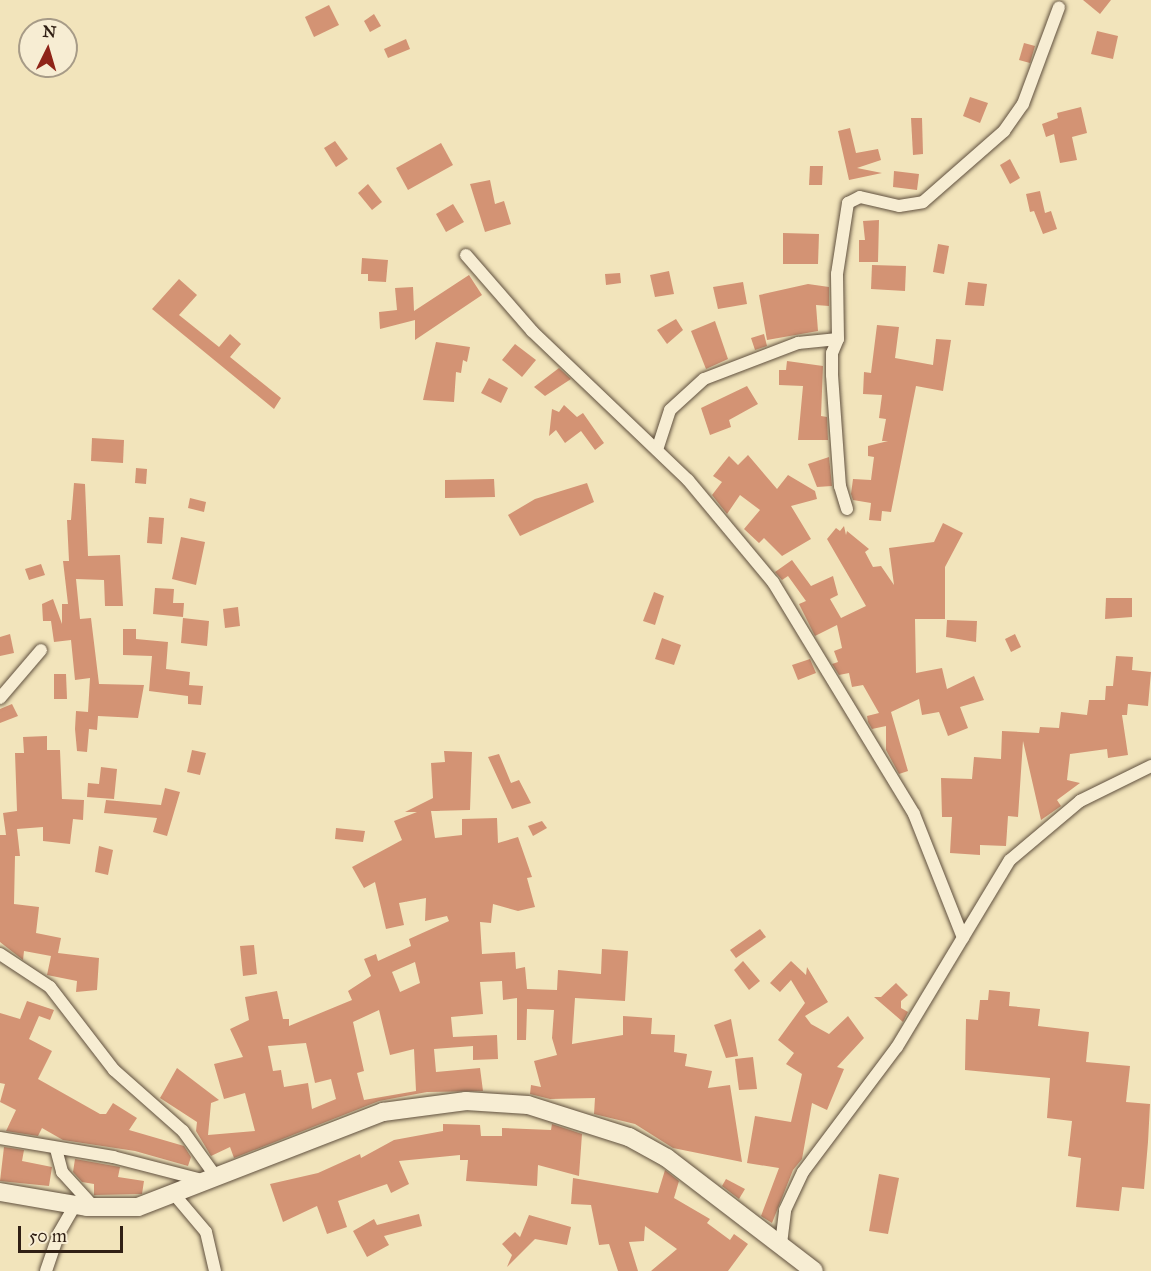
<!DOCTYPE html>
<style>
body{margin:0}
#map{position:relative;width:1151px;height:1271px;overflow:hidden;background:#f2e4bb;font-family:"IM FELL Great Primer",serif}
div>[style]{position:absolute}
.building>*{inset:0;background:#d39374}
.roads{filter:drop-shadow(0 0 2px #60503e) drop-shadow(0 0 2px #60503e)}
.street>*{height:12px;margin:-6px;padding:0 6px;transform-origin:6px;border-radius:6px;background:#f7edd3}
.secondary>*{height:18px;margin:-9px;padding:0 9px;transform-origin:9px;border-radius:9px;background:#f7edd3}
span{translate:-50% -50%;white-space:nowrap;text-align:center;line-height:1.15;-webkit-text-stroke:6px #f7edd3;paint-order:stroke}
.north{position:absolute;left:18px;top:18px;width:60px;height:60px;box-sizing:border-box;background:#f7edd3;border:2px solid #a79b87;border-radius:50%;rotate:5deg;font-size:16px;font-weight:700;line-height:24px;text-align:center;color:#301f14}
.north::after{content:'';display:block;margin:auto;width:21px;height:27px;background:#8f2418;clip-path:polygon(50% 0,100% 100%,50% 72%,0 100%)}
.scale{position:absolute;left:18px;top:1226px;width:105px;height:27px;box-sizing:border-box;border:3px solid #301f14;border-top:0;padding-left:8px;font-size:18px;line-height:21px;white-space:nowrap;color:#301f14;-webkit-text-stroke:4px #f7edd3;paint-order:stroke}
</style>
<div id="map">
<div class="building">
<i style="clip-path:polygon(1083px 0,1111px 0,1100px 14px)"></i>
<i style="clip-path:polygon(329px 5px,339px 25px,314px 37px,305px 17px)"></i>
<i style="clip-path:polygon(374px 14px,381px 26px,370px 32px,364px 21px)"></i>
<i style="clip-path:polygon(1097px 31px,1118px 36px,1113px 59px,1091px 54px)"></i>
<i style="clip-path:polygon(406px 39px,410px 49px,388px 58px,384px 49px)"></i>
<i style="clip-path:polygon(1024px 43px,1035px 46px,1030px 63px,1019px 60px)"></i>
<i style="clip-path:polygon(970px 97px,988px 103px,980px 123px,963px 116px)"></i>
<i style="clip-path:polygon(1081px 107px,1087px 133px,1072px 137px,1077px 160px,1060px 163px,1054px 134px,1046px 137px,1042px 124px,1058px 118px,1057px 113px)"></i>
<i style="clip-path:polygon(911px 118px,922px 118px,923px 154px,913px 155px)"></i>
<i style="clip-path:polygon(850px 128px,856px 153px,878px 149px,881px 160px,857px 168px,882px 173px,849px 180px,838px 131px)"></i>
<i style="clip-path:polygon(335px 141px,348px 159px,336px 167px,324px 148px)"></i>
<i style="clip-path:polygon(441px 143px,453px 165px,408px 190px,396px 168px)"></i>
<i style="clip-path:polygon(1010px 159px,1020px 178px,1010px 184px,1000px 165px)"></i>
<i style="clip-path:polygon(810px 166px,823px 166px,822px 185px,809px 185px)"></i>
<i style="clip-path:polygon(894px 171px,919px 174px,917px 190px,893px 187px)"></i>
<i style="clip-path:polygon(490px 180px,495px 204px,504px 201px,511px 224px,485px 232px,470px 184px)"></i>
<i style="clip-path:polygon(368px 184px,382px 202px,372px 210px,358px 193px)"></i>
<i style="clip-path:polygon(1040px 191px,1045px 213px,1051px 211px,1057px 229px,1043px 234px,1034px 211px,1030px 212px,1026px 194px)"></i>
<i style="clip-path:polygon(453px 204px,464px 222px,446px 232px,436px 214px)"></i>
<i style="clip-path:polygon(879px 220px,878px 262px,859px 262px,859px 240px,865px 240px,863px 221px)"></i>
<i style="clip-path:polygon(783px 233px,819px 234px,818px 264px,783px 264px)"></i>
<i style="clip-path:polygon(938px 244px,949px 246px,944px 274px,933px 272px)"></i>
<i style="clip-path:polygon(362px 258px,388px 260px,386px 282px,368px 281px,368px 274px,361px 274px)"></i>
<i style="clip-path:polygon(872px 265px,906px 266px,905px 291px,871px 289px)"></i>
<i style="clip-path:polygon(669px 271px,674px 294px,655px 297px,650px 275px)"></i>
<i style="clip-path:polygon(620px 273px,621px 283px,606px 285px,605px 274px)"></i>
<i style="clip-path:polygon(469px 275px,482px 295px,415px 340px,415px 320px,380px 329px,379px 312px,397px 310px,395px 288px,413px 287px,414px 311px)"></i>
<i style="clip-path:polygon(179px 279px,197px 295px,179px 315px,219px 347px,230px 334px,241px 344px,230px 357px,281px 398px,274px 409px,152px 309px)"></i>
<i style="clip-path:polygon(743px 282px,747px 304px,718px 309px,713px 287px)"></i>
<i style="clip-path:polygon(968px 282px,987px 284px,984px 306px,965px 305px)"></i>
<i style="clip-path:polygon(808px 284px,829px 287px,829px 306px,816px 305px,818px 331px,767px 340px,759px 295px)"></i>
<i style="clip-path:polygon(676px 319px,683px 330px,667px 344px,657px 330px)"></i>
<i style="clip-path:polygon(715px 321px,728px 359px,706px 369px,691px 331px)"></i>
<i style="clip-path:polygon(877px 325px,899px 327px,895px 358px,933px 365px,936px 339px,951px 340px,943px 391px,916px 386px,891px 512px,882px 511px,881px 521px,869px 520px,871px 503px,853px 500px,851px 494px,853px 479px,871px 480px,874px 457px,868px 456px,868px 446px,888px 441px,882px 441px,886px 419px,879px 418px,882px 395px,863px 394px,864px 372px,871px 373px)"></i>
<i style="clip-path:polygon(764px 334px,767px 346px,755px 350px,751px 338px)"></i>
<i style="clip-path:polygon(436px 342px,470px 347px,467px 362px,463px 360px,461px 373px,456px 372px,454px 402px,423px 400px)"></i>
<i style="clip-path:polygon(515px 344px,536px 360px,522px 377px,502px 360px)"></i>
<i style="clip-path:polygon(787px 361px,823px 366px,821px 416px,827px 417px,828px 440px,798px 440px,803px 386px,779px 385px,779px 370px,786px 370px)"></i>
<i style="clip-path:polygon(559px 368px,571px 379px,545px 396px,534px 387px)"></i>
<i style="clip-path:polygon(489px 378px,508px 388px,501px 403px,481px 393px)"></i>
<i style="clip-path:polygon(747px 386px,758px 404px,729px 420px,731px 427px,710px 435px,701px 408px)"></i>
<i style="clip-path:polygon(564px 405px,577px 417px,583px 413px,604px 443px,595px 450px,581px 431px,565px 443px,556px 430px,549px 436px,552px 409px,559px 412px)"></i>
<i style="clip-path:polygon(92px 438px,124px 440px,123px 463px,91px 461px)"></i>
<i style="clip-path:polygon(748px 455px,777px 489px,788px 475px,815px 491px,817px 499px,791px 506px,811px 539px,782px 556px,764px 538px,759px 543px,744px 529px,760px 510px,740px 495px,727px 514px,712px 495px,722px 482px,713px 476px,729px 456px,738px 465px)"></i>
<i style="clip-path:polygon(829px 457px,832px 486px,817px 487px,808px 464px)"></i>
<i style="clip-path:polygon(136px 468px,147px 469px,146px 484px,135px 483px)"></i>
<i style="clip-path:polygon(494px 479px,495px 497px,445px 498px,445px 480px)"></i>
<i style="clip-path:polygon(74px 483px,85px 484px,88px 556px,120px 555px,123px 606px,105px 606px,104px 580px,76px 579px,80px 619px,91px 618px,99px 684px,144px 685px,138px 718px,98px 716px,97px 730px,89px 729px,87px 752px,77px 751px,75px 729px,76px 711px,88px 712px,90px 678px,75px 680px,71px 640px,54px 642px,51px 621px,43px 621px,42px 604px,53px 599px,62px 624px,62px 604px,68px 604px,63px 561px,69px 561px,67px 520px,71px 520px)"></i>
<i style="clip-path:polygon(587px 483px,594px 502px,520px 536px,508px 515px,535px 499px)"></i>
<i style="clip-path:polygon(190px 498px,206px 502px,204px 512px,188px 508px)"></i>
<i style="clip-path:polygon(149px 517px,164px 518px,162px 544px,147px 543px)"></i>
<i style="clip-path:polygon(943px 523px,963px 533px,945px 567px,945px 619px,915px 619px,916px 673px,942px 668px,947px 689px,974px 676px,984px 700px,960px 707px,968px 728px,948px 736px,939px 712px,922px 715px,919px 699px,891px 712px,908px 771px,899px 774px,886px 750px,886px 726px,872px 729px,868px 722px,867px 716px,879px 713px,863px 685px,852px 687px,849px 673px,839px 675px,832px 664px,838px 662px,834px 651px,842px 648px,837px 625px,815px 636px,799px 604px,806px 601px,788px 576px,782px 580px,775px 572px,792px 560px,811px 586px,833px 576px,838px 595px,830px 599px,841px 618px,866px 606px,827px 539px,836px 528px,840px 531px,844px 526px,846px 535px,847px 531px,869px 549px,865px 552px,873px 567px,881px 566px,894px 585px,889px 548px,934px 542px)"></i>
<i style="clip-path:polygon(181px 537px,205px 542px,196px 585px,172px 579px)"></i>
<i style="clip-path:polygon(41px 564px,45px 575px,29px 580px,25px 569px)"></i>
<i style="clip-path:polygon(155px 588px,174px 589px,173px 603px,184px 603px,183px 617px,153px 614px)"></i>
<i style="clip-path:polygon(654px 592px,664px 596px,655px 625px,643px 621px)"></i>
<i style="clip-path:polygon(1106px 598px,1132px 598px,1132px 617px,1105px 619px)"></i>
<i style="clip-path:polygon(238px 607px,240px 626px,225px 628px,223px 609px)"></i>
<i style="clip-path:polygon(183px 618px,209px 621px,207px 646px,181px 643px)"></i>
<i style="clip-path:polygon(947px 620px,977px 621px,976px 642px,946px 637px)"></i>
<i style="clip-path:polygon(123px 629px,136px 629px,136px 639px,168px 642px,166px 669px,190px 672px,189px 685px,203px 686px,201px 705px,188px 704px,188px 696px,149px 691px,152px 656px,123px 655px)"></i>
<i style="clip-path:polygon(10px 634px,14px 653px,0 656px,0 637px)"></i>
<i style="clip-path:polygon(1015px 634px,1021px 647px,1011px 652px,1005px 639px)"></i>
<i style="clip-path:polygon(662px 638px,681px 645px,674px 665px,655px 659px)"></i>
<i style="clip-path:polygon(1116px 656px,1133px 657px,1132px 670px,1151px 672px,1148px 706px,1128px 704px,1127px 715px,1122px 715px,1128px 755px,1108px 758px,1107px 749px,1070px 754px,1067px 780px,1080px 783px,1057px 800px,1061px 806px,1041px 820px,1023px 741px,1018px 817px,1008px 816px,1006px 846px,980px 845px,980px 855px,950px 853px,952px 817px,942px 817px,941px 778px,972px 779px,974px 757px,1001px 759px,1002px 731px,1039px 733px,1040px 727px,1059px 728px,1061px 712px,1087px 715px,1089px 700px,1105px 700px,1106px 686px,1113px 686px)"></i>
<i style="clip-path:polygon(810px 659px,816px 673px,798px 680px,792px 665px)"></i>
<i style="clip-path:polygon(54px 674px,66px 674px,67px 699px,54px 699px)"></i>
<i style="clip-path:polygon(12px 704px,18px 716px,0 723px,0 709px)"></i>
<i style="clip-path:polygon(47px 736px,47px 750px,60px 750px,62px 799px,84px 800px,83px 820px,73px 819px,70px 844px,43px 841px,43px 827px,17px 829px,20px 856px,15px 856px,14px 904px,39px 907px,36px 933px,61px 938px,58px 953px,99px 958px,97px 990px,76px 992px,77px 981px,47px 975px,51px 956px,24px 951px,23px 960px,0 942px,0 835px,6px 835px,3px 813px,17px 811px,15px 753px,24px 753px,23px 737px)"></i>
<i style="clip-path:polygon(192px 750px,206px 753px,200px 775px,187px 772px)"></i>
<i style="clip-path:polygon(evenodd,444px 751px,472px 752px,470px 810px,431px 811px,435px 838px,462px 835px,462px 819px,497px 818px,498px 843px,518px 837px,532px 877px,527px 878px,535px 907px,518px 911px,493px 904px,491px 923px,480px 922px,482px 954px,515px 952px,516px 969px,525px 967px,527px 989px,557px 990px,558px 970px,601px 974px,602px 949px,628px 951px,625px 1001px,575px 998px,572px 1044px,623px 1035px,623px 1016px,652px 1018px,651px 1034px,675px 1035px,674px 1052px,687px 1054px,685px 1066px,712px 1071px,708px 1088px,730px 1085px,742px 1162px,673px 1148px,635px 1124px,594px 1114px,595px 1098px,550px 1099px,530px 1094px,531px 1085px,541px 1087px,534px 1061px,557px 1055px,552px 1038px,554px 1010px,527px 1009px,526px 1040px,517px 1040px,517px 998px,503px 1000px,502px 981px,480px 982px,483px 1014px,451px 1017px,453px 1037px,497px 1035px,498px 1059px,473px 1060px,473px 1046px,434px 1049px,436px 1072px,480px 1068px,483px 1091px,427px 1092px,379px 1101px,234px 1158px,230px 1147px,211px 1156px,196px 1131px,197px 1122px,160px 1098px,177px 1068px,219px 1100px,211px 1103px,208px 1135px,255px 1131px,245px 1093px,224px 1099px,214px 1064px,243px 1057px,230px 1029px,249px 1020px,245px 997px,277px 991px,283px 1019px,289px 1019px,289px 1026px,352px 1000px,348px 991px,371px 976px,364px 959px,376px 954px,378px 961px,411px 946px,409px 939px,449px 921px,447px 916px,425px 921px,426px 898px,399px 903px,404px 925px,386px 929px,375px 882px,364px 888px,352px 867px,402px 840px,394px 821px,417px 812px,405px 812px,433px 798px,431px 763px,445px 762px,444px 751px,415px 962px,420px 983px,400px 992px,392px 972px,415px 962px,444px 751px,379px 1010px,390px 1055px,414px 1049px,416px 1091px,364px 1100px,357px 1073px,364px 1071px,353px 1022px,379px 1010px,444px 751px,306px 1043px,315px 1083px,331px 1079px,336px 1099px,312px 1109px,308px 1083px,284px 1087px,281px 1070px,273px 1071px,268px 1046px,306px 1043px)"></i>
<i style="clip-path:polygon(499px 754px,511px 783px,519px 780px,531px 803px,512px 809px,488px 757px)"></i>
<i style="clip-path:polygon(101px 767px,117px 769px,114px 799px,87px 797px,88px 783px,99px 784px)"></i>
<i style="clip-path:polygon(165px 788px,180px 792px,167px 836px,153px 832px,157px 818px,104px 813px,106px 800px,161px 805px)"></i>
<i style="clip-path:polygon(542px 821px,547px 828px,533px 836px,528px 826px)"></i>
<i style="clip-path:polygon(336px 828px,365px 831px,363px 842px,335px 839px)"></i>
<i style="clip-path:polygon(99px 846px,113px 850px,108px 875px,95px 872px)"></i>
<i style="clip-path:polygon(760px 929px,766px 937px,736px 958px,730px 950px)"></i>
<i style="clip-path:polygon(254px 945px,257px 974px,243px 976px,240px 946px)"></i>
<i style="clip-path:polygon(743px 961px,760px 981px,749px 990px,734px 970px)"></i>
<i style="clip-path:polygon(791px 961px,806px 975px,807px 967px,828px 1002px,805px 1016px,811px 1024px,829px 1034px,848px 1016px,864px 1038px,837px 1067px,844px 1069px,827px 1110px,812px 1103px,802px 1159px,793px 1170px,772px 1223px,761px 1216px,779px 1168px,747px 1163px,755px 1116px,791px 1122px,802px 1074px,786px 1064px,794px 1053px,778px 1040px,805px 1003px,791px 980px,780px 992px,770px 983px)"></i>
<i style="clip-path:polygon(896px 983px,908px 995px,901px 1001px,901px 1008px,908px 1012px,903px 1022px,874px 997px,881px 997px)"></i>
<i style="clip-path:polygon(989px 990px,1010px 992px,1009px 1006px,1040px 1009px,1038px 1026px,1089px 1032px,1086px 1062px,1130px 1066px,1126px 1102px,1150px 1104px,1148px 1142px,1144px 1189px,1122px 1187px,1119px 1211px,1076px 1207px,1081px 1158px,1068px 1156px,1072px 1121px,1047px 1118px,1050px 1078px,965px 1070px,966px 1019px,978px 1020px,980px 1000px,988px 1000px)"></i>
<i style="clip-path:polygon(27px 1001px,54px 1010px,50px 1020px,39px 1016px,29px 1039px,52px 1051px,38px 1079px,100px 1114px,106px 1114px,113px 1103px,137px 1118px,129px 1130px,184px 1146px,191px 1157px,188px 1166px,135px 1151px,63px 1140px,42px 1128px,38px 1136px,6px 1131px,16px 1110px,0 1102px,5px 1084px,0 1083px,0 1013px,20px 1019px)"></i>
<i style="clip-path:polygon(731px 1019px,738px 1056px,726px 1058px,714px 1025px)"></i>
<i style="clip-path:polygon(753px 1057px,757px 1089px,739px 1090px,735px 1059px)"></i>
<i style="clip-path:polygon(443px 1124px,480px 1125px,481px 1136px,502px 1136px,502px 1128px,551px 1130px,552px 1124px,582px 1134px,579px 1176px,538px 1165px,537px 1186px,466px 1181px,468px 1160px,460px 1160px,460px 1155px,399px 1161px,409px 1184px,391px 1193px,387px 1184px,338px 1201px,347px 1227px,327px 1234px,317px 1206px,283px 1222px,270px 1184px,318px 1173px,360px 1154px,361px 1158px,394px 1140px,443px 1131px)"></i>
<i style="clip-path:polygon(4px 1147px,24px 1150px,22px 1161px,52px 1167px,49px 1186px,0 1181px)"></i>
<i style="clip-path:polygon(75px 1159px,120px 1167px,118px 1177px,144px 1181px,142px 1194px,94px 1195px,94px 1184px,82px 1182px,73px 1172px)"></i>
<i style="clip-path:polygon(665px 1170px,679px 1181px,674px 1198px,710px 1219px,707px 1223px,730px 1240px,734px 1234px,748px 1244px,728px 1271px,651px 1271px,677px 1249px,645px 1226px,644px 1241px,629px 1242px,638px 1271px,618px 1271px,609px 1244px,599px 1245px,591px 1205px,571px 1204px,573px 1178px,658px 1193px)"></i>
<i style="clip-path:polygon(879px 1174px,899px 1178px,888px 1234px,869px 1231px)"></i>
<i style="clip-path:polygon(726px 1179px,745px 1189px,739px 1199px,722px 1186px)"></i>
<i style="clip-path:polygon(419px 1214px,422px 1226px,384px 1236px,389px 1245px,367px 1257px,353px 1231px,374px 1219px,377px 1225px)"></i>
<i style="clip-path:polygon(529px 1215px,571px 1227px,567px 1245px,535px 1239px,507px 1267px,512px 1255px,502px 1244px,515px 1232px,520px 1237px)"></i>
</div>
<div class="roads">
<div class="street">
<i style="left:466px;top:255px;width:101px;rotate:49deg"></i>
<i style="left:532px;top:331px;width:216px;rotate:43.7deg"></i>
<i style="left:688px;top:480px;width:133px;rotate:50.2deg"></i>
<i style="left:773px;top:582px;width:271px;rotate:58.7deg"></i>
<i style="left:914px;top:814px;width:133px;rotate:68.4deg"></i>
<i style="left:838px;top:339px;width:15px;rotate:113deg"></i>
<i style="left:832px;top:353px;width:22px;rotate:90deg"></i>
<i style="left:832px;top:375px;width:111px;rotate:85.9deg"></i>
<i style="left:840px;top:486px;width:24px;rotate:73deg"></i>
<i style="left:657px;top:450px;width:42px;rotate:-72deg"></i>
<i style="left:670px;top:410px;width:46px;rotate:-42.4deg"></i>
<i style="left:704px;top:379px;width:101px;rotate:-21deg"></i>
<i style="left:798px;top:343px;width:40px;rotate:-5.7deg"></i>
<i style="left:838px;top:339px;width:65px;rotate:-90.9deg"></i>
<i style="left:837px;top:274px;width:72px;rotate:-81.2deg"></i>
<i style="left:848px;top:203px;width:13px;rotate:-27deg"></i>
<i style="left:860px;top:197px;width:40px;rotate:13deg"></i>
<i style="left:899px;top:206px;width:24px;rotate:-9deg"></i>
<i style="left:923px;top:202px;width:108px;rotate:-41.2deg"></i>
<i style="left:1004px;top:131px;width:33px;rotate:-55deg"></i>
<i style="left:1023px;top:104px;width:103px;rotate:-69.6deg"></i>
<i style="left:0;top:698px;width:63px;rotate:-49.5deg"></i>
<i style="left:0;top:954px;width:60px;rotate:33.4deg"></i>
<i style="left:50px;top:987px;width:105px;rotate:52.4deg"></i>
<i style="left:114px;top:1070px;width:92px;rotate:41.5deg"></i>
<i style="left:183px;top:1131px;width:53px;rotate:54.2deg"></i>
<i style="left:0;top:1138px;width:115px;rotate:9.5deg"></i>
<i style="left:113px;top:1157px;width:92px;rotate:14.5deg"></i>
<i style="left:56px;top:1149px;width:24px;rotate:75deg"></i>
<i style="left:62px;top:1172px;width:47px;rotate:47.6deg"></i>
<i style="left:173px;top:1193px;width:51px;rotate:49.8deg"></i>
<i style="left:206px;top:1232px;width:40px;rotate:77deg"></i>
<i style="left:781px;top:1244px;width:34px;rotate:-83deg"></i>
<i style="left:785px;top:1210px;width:42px;rotate:-64.7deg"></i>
<i style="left:803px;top:1172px;width:156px;rotate:-53.1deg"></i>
<i style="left:897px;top:1047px;width:218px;rotate:-58.9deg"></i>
<i style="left:1010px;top:860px;width:92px;rotate:-40.1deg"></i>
<i style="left:1080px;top:801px;width:79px;rotate:-26.2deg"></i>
<i style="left:46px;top:1271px;width:40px;rotate:-71.1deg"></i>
<i style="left:59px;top:1233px;width:32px;rotate:-60deg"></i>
</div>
<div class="secondary">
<i style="left:0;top:1192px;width:88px;rotate:9.8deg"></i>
<i style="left:87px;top:1207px;width:51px"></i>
<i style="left:138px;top:1207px;width:263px;rotate:-21.2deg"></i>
<i style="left:383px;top:1112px;width:84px;rotate:-7.5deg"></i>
<i style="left:466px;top:1101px;width:62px;rotate:3.7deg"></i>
<i style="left:528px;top:1105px;width:106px;rotate:17.6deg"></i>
<i style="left:629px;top:1137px;width:43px;rotate:28.9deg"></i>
<i style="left:667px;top:1158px;width:185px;rotate:37.5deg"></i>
</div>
</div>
<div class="north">N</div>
<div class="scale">50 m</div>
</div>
